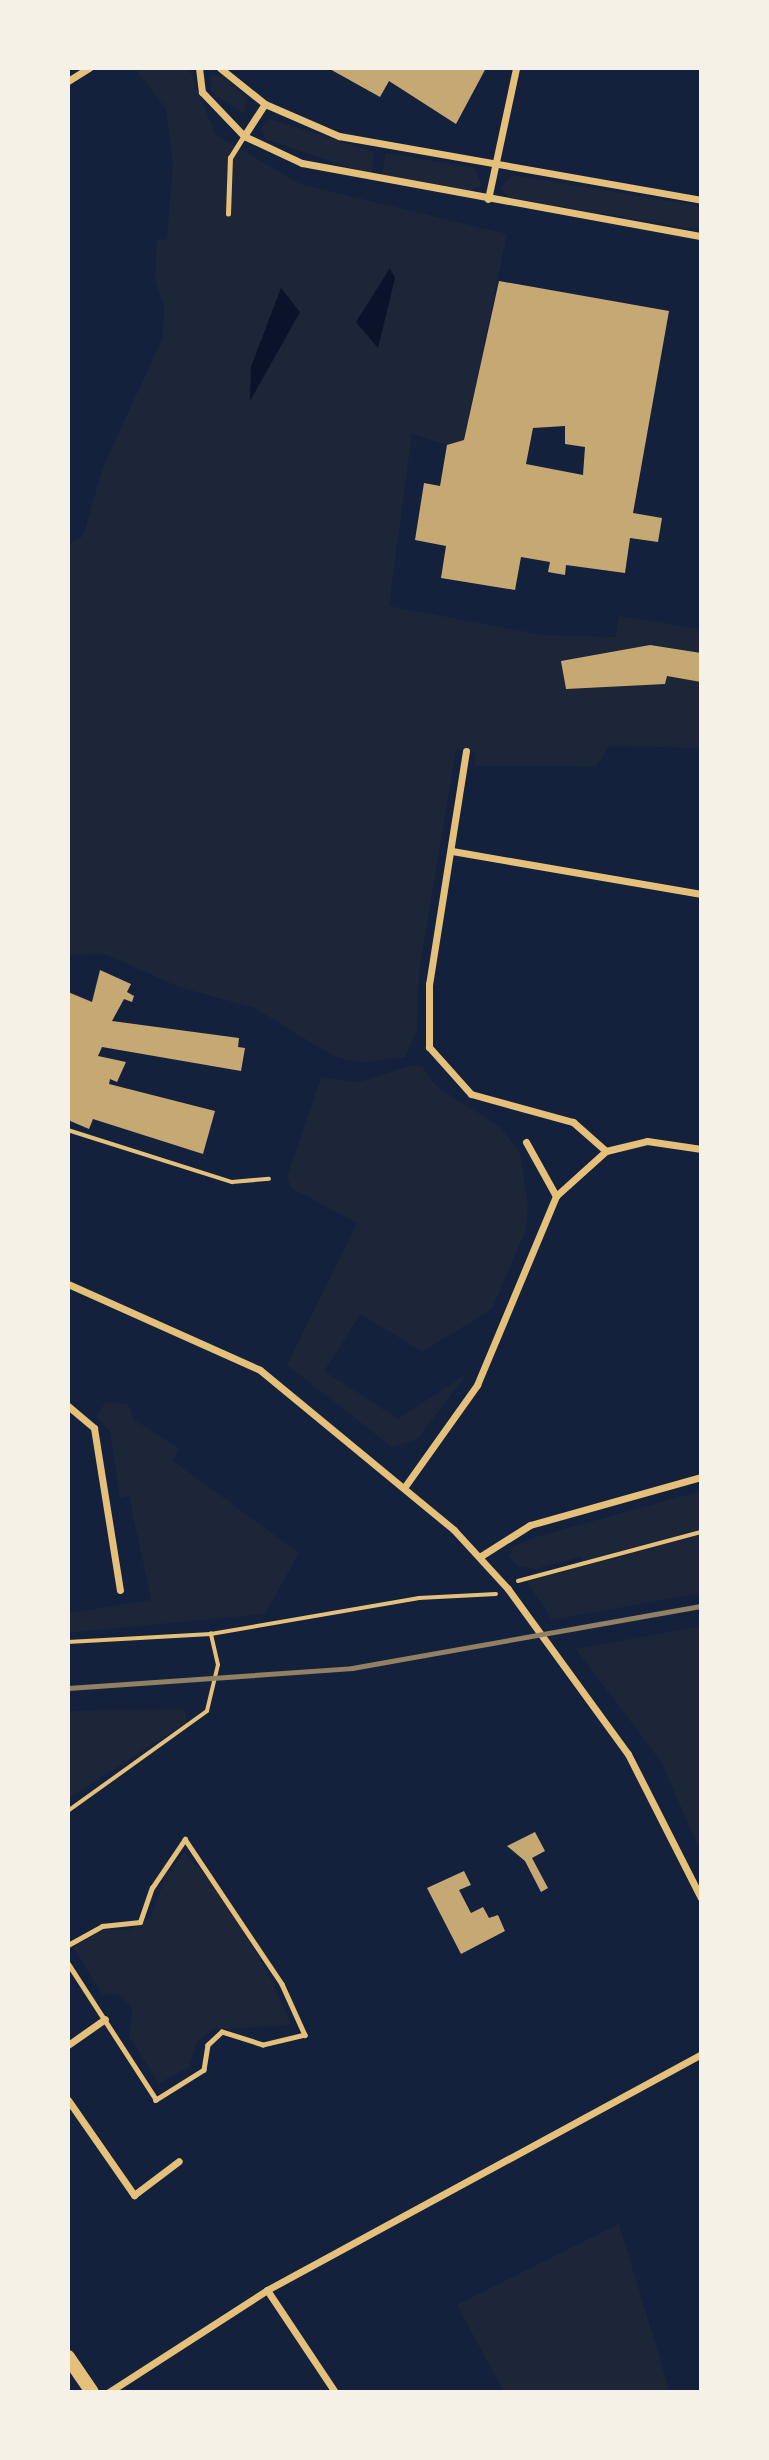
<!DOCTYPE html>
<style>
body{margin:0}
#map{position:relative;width:769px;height:2460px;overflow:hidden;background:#14213d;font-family:Quicksand,sans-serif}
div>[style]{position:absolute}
.green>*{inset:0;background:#1d2539}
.water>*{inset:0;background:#0b132b}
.building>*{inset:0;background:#c6a872}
.path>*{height:3.5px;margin:-1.75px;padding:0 1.75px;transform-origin:1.75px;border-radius:1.75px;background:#e5c07b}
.service>*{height:4.5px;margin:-2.25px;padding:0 2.25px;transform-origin:2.25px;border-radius:2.25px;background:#e5c07b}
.minor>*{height:7px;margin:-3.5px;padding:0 3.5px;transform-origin:3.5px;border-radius:3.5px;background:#e5c07b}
.secondary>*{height:14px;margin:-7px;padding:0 7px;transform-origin:7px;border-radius:7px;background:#e5c07b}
.rail>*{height:5px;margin:-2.5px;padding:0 2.5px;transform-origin:2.5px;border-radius:2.5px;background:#918062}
span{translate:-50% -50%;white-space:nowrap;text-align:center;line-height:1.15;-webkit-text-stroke:6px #f6f1e7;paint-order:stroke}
.frame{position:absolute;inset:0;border:70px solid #f6f1e7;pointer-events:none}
</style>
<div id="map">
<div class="green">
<i style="clip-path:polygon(135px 68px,189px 68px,215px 134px,300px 184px,507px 234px,464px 440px,447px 445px,412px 434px,389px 606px,543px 635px,615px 637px,619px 616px,701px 629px,701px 748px,609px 746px,596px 767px,475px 766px,475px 752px,456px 750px,419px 972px,417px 1030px,405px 1057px,362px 1063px,333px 1056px,255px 1008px,179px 987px,105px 954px,68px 955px,68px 545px,83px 536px,103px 467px,162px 339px,164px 308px,155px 278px,157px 240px,167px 239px,173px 164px,166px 109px)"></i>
<i style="clip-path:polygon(211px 75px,224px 76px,247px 99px,244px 114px,211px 92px)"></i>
<i style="clip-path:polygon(270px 119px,374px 152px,372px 175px,265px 139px,261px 128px)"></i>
<i style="clip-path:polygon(386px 153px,474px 168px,482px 185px,469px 191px,382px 176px)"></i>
<i style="clip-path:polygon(513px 175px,701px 206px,701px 230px,509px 198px,500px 188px)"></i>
<i style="clip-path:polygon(412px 1065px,422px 1066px,436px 1086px,501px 1128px,520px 1153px,528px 1205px,526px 1229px,492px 1309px,422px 1352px,361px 1314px,324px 1371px,398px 1419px,467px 1374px,417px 1439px,392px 1447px,287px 1365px,357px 1223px,291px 1188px,287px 1177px,321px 1078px,359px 1082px)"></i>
<i style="clip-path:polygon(106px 1402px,128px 1404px,134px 1420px,178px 1448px,173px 1461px,299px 1553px,265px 1614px,68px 1633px,68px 1613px,151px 1600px,129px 1496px,120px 1498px,110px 1432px,96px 1416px)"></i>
<i style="clip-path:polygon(701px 1491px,701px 1593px,552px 1620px,527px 1582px,583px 1566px,581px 1557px,535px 1569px,517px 1566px,509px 1556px,514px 1546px,536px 1537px)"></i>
<i style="clip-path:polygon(701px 1626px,701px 1853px,662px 1763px,576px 1649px)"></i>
<i style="clip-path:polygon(185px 1709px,187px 1722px,68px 1799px,68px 1711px)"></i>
<i style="clip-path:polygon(184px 1853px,217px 1887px,271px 1978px,291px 2025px,211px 2030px,197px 2042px,189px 2067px,159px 2083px,129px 2037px,132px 2007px,119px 1995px,102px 1994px,73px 1947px,103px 1930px,128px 1930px,150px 1918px,166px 1876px)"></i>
<i style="clip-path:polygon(619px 2224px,670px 2392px,504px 2392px,457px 2305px)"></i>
</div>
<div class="water">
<i style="clip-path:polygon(390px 268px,395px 278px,378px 348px,356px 322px)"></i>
<i style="clip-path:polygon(281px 288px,300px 312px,250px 401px,251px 367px)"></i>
</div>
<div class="building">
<i style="clip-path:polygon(328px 68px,486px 68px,456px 124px,389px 81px,380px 97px)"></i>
<i style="clip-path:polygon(evenodd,499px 281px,669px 311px,633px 513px,662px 518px,658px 542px,630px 538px,625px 573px,566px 565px,565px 575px,548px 572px,550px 562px,521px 557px,515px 590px,441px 578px,446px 546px,415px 540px,424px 483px,440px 486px,447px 445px,464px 440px,499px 281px,565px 426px,565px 444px,585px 447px,583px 475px,526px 464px,533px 428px,565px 426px)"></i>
<i style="clip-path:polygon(650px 645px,701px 653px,701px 682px,667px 676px,665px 684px,566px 689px,561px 661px)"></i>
<i style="clip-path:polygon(100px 970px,131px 984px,127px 992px,134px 996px,132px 1002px,124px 999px,112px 1021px,239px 1038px,238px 1047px,245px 1048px,241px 1071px,102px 1047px,98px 1056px,126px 1062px,117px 1082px,110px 1079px,109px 1084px,215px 1111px,203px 1154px,93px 1119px,89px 1129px,68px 1120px,68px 992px,92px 1002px)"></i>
<i style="clip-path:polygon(535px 1832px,545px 1851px,532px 1858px,548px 1888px,541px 1892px,525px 1861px,507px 1846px)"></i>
<i style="clip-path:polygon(464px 1871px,471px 1885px,459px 1890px,471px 1913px,483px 1907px,489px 1918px,498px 1915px,505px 1931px,461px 1954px,427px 1888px)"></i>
</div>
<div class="path">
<i style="left:68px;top:1130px;width:172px;rotate:17.6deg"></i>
<i style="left:232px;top:1182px;width:37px;rotate:-5deg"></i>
<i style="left:518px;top:1581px;width:189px;rotate:-15deg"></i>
<i style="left:68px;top:1642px;width:143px;rotate:-3.2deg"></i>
<i style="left:211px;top:1634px;width:211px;rotate:-9.8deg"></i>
<i style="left:419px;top:1598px;width:77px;rotate:-3deg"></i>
<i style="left:68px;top:1811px;width:171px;rotate:-35.7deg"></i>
<i style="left:207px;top:1711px;width:47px;rotate:-76.6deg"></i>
<i style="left:218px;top:1665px;width:32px;rotate:-103deg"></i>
</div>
<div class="service">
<i style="left:228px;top:214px;width:56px;rotate:-88deg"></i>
<i style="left:230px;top:158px;width:26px;rotate:-58deg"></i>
<i style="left:68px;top:1945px;width:39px;rotate:-29deg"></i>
<i style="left:102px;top:1926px;width:38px;rotate:-6deg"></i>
<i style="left:140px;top:1922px;width:36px;rotate:-71deg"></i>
<i style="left:152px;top:1888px;width:59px;rotate:-56deg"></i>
<i style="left:185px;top:1839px;width:174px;rotate:56.2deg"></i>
<i style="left:282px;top:1984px;width:56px;rotate:65.7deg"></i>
<i style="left:305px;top:2035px;width:43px;rotate:166.6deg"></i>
<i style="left:263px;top:2045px;width:43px;rotate:-162.4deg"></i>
<i style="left:222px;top:2032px;width:19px;rotate:137deg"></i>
<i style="left:208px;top:2045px;width:25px;rotate:99deg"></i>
<i style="left:204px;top:2070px;width:57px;rotate:148deg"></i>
<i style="left:156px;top:2100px;width:162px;rotate:-122.9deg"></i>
</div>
<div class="minor">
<i style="left:199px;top:68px;width:24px;rotate:83deg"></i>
<i style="left:202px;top:92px;width:61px;rotate:46.3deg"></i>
<i style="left:244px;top:136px;width:64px;rotate:25deg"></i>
<i style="left:302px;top:163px;width:406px;rotate:10.4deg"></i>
<i style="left:220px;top:68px;width:58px;rotate:38.7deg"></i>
<i style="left:265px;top:104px;width:81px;rotate:23.4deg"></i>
<i style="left:339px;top:136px;width:368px;rotate:10deg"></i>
<i style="left:68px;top:81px;width:25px;rotate:-32deg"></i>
<i style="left:244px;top:136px;width:38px;rotate:-57deg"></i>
<i style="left:488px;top:199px;width:134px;rotate:-77.9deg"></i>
<i style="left:466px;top:751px;width:236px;rotate:99deg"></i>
<i style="left:429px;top:984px;width:63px;rotate:90deg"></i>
<i style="left:429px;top:1047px;width:63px;rotate:48.2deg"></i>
<i style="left:471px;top:1094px;width:106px;rotate:15.4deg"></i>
<i style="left:573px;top:1122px;width:44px;rotate:41.3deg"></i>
<i style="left:452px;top:851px;width:253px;rotate:9.8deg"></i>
<i style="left:526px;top:1142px;width:62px;rotate:60.9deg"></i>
<i style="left:68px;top:1284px;width:210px;rotate:24.1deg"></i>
<i style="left:260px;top:1370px;width:251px;rotate:39.5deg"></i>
<i style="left:454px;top:1530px;width:80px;rotate:47.5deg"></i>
<i style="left:508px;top:1589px;width:204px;rotate:54deg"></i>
<i style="left:628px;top:1754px;width:161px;rotate:63.1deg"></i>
<i style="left:68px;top:1406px;width:34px;rotate:40deg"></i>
<i style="left:94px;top:1428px;width:164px;rotate:80.9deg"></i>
<i style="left:406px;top:1485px;width:123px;rotate:-54.6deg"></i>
<i style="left:477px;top:1385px;width:205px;rotate:-67.3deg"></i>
<i style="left:556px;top:1196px;width:67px;rotate:-42deg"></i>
<i style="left:606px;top:1151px;width:42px;rotate:-13.7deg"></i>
<i style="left:647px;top:1141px;width:55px;rotate:8.4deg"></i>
<i style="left:481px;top:1556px;width:58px;rotate:-32.3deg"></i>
<i style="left:530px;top:1525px;width:178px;rotate:-15.7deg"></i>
<i style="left:68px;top:2045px;width:45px;rotate:-35.1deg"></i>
<i style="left:68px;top:2100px;width:116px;rotate:55.2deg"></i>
<i style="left:134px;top:2195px;width:56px;rotate:-37.1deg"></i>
<i style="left:267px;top:2290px;width:123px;rotate:56.3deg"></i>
<i style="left:109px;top:2392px;width:188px;rotate:-32.8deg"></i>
<i style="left:267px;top:2290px;width:494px;rotate:-28.5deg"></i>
</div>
<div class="secondary">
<i style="left:68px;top:2357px;width:42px;rotate:55.6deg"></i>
</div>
<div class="rail">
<i style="left:68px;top:1688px;width:285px;rotate:-4deg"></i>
<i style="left:352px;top:1668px;width:354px;rotate:-10.1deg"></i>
</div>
<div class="frame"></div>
</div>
